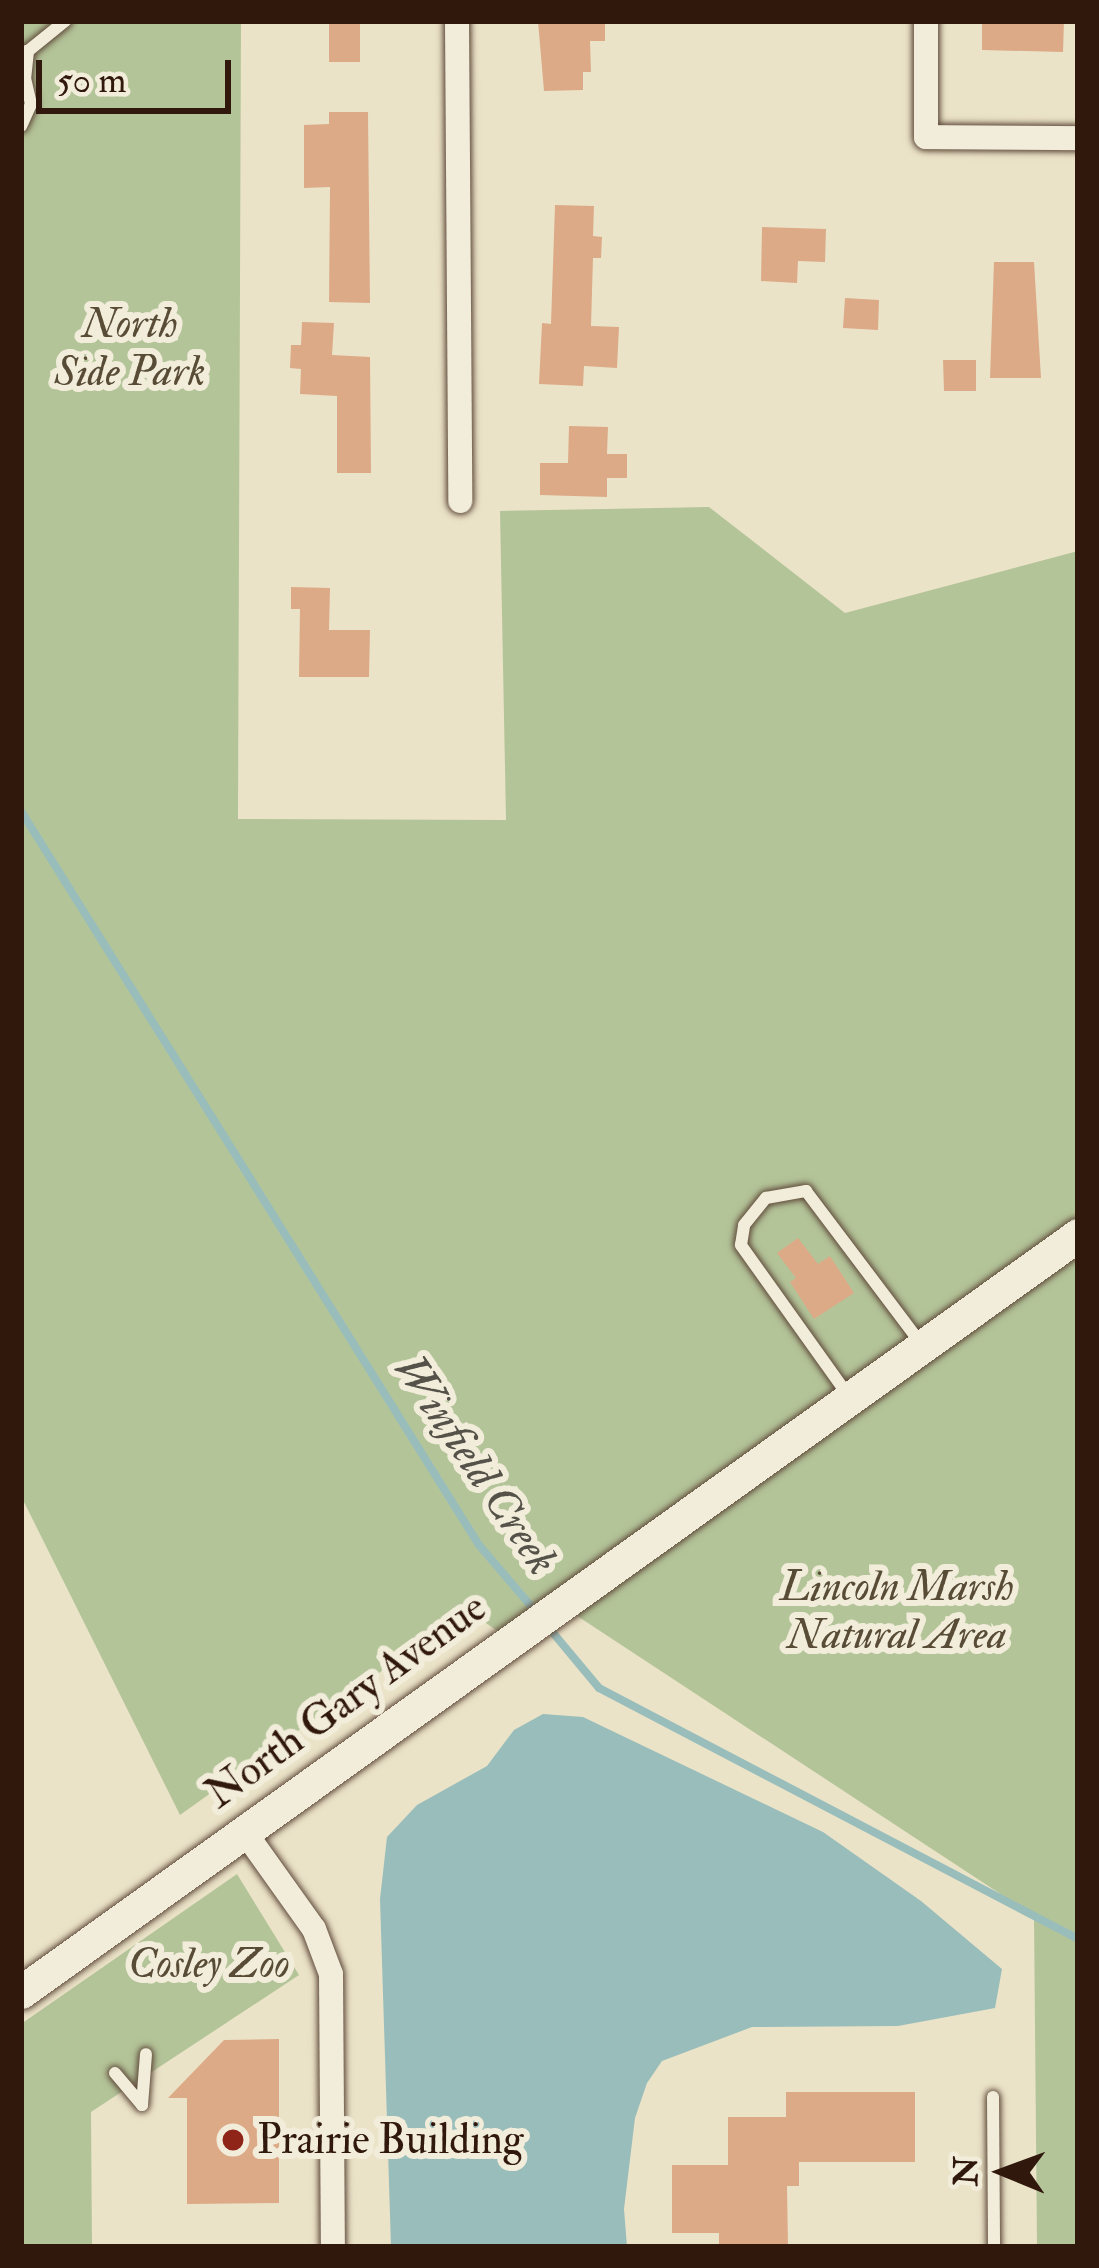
<!DOCTYPE html>
<style>
body{margin:0}
#map{position:relative;width:1099px;height:2268px;overflow:hidden;background:#ebe3c8;font-family:"IM FELL Double Pica",serif}
div>[style]{position:absolute}
.green>*{inset:0;background:#b4c499}
.water>*{inset:0;background:#99bdbb}
.stream>*{height:8px;margin:-4px;padding:0 4px;transform-origin:4px;border-radius:4px;background:#99bdbb}
.building>*{inset:0;background:#dcaa87}
.roads{filter:drop-shadow(0 0 3px #604b3b) drop-shadow(0 0 3px #604b3b)}
.lane>*{height:12px;margin:-6px;padding:0 6px;transform-origin:6px;border-radius:6px;background:#f2eddb}
.street>*{height:24px;margin:-12px;padding:0 12px;transform-origin:12px;border-radius:12px;background:#f2eddb}
.secondary>*{height:33px;margin:-16.5px;padding:0 16.5px;transform-origin:16.5px;border-radius:16.5px;background:#f2eddb}
.dots>*{width:33px;height:33px;translate:-50% -50%;box-sizing:border-box;border:6px solid #f2eddb;border-radius:50%}
span{translate:-50% -50%;white-space:nowrap;text-align:center;line-height:1.15;-webkit-text-stroke:12px #f2eddb;paint-order:stroke}
.park-label{font-size:42px;color:#584c36;font-style:italic}
.street-label{font-size:42px;color:#31180c}
.poi-label{font-size:42px;color:#31180c}
.left{translate:0 -50%;text-align:left}
.water-label{font-size:45px;color:#555249;font-style:italic}
.frame{position:absolute;inset:0;border:24px solid #31180c;pointer-events:none}
.north{position:absolute;left:943px;top:2112px;width:120px;height:120px;-webkit-text-stroke:9px #f2eddb;paint-order:stroke;rotate:271deg;font-size:33px;font-weight:700;line-height:48px;text-align:center;color:#31180c}
.north::after{content:'';display:block;margin:auto;width:42px;height:54px;background:#31180c;clip-path:polygon(50% 0,100% 100%,50% 72%,0 100%)}
.scale{position:absolute;left:36px;top:60px;width:195px;height:54px;box-sizing:border-box;border:6px solid #31180c;border-top:0;padding-left:15px;font-size:36px;line-height:42px;white-space:nowrap;color:#31180c;-webkit-text-stroke:9px #f2eddb;paint-order:stroke}
</style>
<div id="map">
<div class="green">
<i style="clip-path:polygon(21px 21px,241px 21px,238px 819px,506px 820px,500px 511px,709px 507px,845px 613px,1078px 551px,1078px 2247px,1037px 2247px,1034px 1916px,559px 1604px,509px 1639px,467px 1610px,180px 1815px,21px 1496px)"></i>
<i style="clip-path:polygon(237px 1874px,299px 1975px,91px 2112px,92px 2247px,21px 2247px,21px 2024px)"></i>
</div>
<div class="water">
<i style="clip-path:polygon(543px 1714px,583px 1717px,823px 1832px,921px 1901px,1002px 1969px,995px 2008px,898px 2026px,752px 2027px,662px 2061px,647px 2083px,635px 2118px,624px 2209px,627px 2247px,391px 2247px,380px 1899px,387px 1837px,417px 1805px,487px 1766px,514px 1730px)"></i>
</div>
<div class="stream">
<i style="left:21px;top:811px;width:865px;rotate:58.04deg"></i>
<i style="left:479px;top:1545px;width:88px;rotate:49.6deg"></i>
<i style="left:549px;top:1628px;width:78px;rotate:50.2deg"></i>
<i style="left:599px;top:1688px;width:541px;rotate:27.65deg"></i>
</div>
<div class="building">
<i style="clip-path:polygon(329px 21px,360px 21px,360px 62px,329px 62px)"></i>
<i style="clip-path:polygon(538px 21px,605px 21px,605px 41px,590px 41px,591px 72px,583px 72px,583px 90px,544px 91px)"></i>
<i style="clip-path:polygon(982px 21px,1064px 21px,1063px 52px,982px 50px)"></i>
<i style="clip-path:polygon(329px 112px,368px 112px,370px 303px,329px 302px,330px 187px,304px 188px,304px 125px,329px 124px)"></i>
<i style="clip-path:polygon(555px 205px,594px 206px,593px 236px,602px 237px,601px 258px,593px 258px,591px 326px,619px 327px,617px 368px,584px 366px,583px 386px,539px 384px,542px 323px,551px 324px)"></i>
<i style="clip-path:polygon(762px 227px,826px 229px,825px 262px,798px 261px,797px 283px,761px 281px)"></i>
<i style="clip-path:polygon(994px 262px,1034px 262px,1041px 378px,990px 378px)"></i>
<i style="clip-path:polygon(845px 298px,879px 300px,878px 330px,843px 328px)"></i>
<i style="clip-path:polygon(302px 322px,334px 323px,332px 355px,370px 357px,371px 473px,337px 473px,337px 396px,300px 394px,301px 369px,290px 368px,291px 345px,301px 345px)"></i>
<i style="clip-path:polygon(943px 360px,976px 360px,976px 391px,944px 391px)"></i>
<i style="clip-path:polygon(569px 426px,608px 427px,607px 454px,627px 454px,627px 478px,607px 478px,607px 497px,540px 495px,540px 463px,568px 463px)"></i>
<i style="clip-path:polygon(291px 587px,330px 588px,329px 630px,370px 630px,369px 677px,299px 677px,300px 609px,291px 609px)"></i>
<i style="clip-path:polygon(798px 1238px,818px 1264px,830px 1256px,854px 1293px,814px 1319px,790px 1282px,796px 1278px,777px 1253px)"></i>
<i style="clip-path:polygon(279px 2039px,279px 2203px,187px 2204px,187px 2098px,168px 2098px,224px 2040px)"></i>
<i style="clip-path:polygon(786px 2092px,915px 2092px,915px 2162px,799px 2162px,799px 2186px,787px 2186px,788px 2247px,719px 2247px,719px 2233px,672px 2233px,672px 2165px,728px 2165px,728px 2117px,786px 2117px)"></i>
</div>
<div class="roads">
<div class="lane">
<i style="left:28px;top:51px;width:48px;rotate:-39deg"></i>
<i style="left:21px;top:52px;width:7px;rotate:-8deg"></i>
<i style="left:28px;top:51px;width:27px;rotate:96deg"></i>
<i style="left:25px;top:78px;width:27px;rotate:77deg"></i>
<i style="left:31px;top:104px;width:24px;rotate:114deg"></i>
<i style="left:850px;top:1398px;width:188px;rotate:-125.5deg"></i>
<i style="left:741px;top:1245px;width:20px;rotate:-81deg"></i>
<i style="left:744px;top:1225px;width:35px;rotate:-51deg"></i>
<i style="left:766px;top:1198px;width:41px;rotate:-9.9deg"></i>
<i style="left:806px;top:1191px;width:193px;rotate:53deg"></i>
<i style="left:115px;top:2073px;width:42px;rotate:49.8deg"></i>
<i style="left:142px;top:2105px;width:51px;rotate:-85.5deg"></i>
<i style="left:993px;top:2097px;width:150px;rotate:89.6deg"></i>
</div>
<div class="street">
<i style="left:457px;top:21px;width:480px;rotate:89.6deg"></i>
<i style="left:926px;top:21px;width:116px;rotate:90deg"></i>
<i style="left:926px;top:137px;width:152px;rotate:0.4deg"></i>
<i style="left:244px;top:1831px;width:120px;rotate:54.5deg"></i>
<i style="left:314px;top:1929px;width:48px;rotate:69.3deg"></i>
<i style="left:331px;top:1974px;width:273px;rotate:89.6deg"></i>
</div>
<div class="secondary">
<i style="left:21px;top:1992px;width:1300px;rotate:-35.61deg"></i>
</div>
</div>
<div class="dots">
<i style="left:233px;top:2140px;background:#8f2418"></i>
</div>
<div class="park-label">
<span style="left:130px;top:348px">North<br>Side Park</span>
<span style="left:897px;top:1611px">Lincoln Marsh<br>Natural Area</span>
<span style="left:209px;top:1964px">Cosley Zoo</span>
</div>
<div class="street-label">
<span style="left:346px;top:1701px;rotate:-36deg">North Gary Avenue</span>
</div>
<div class="poi-label">
<span class="left" style="left:257px;top:2140px">Prairie Building</span>
</div>
<div class="water-label">
<span style="left:475px;top:1465px;rotate:56deg">Winfield Creek</span>
</div>
<div class="frame"></div>
<div class="north">N</div>
<div class="scale">50 m</div>
</div>
